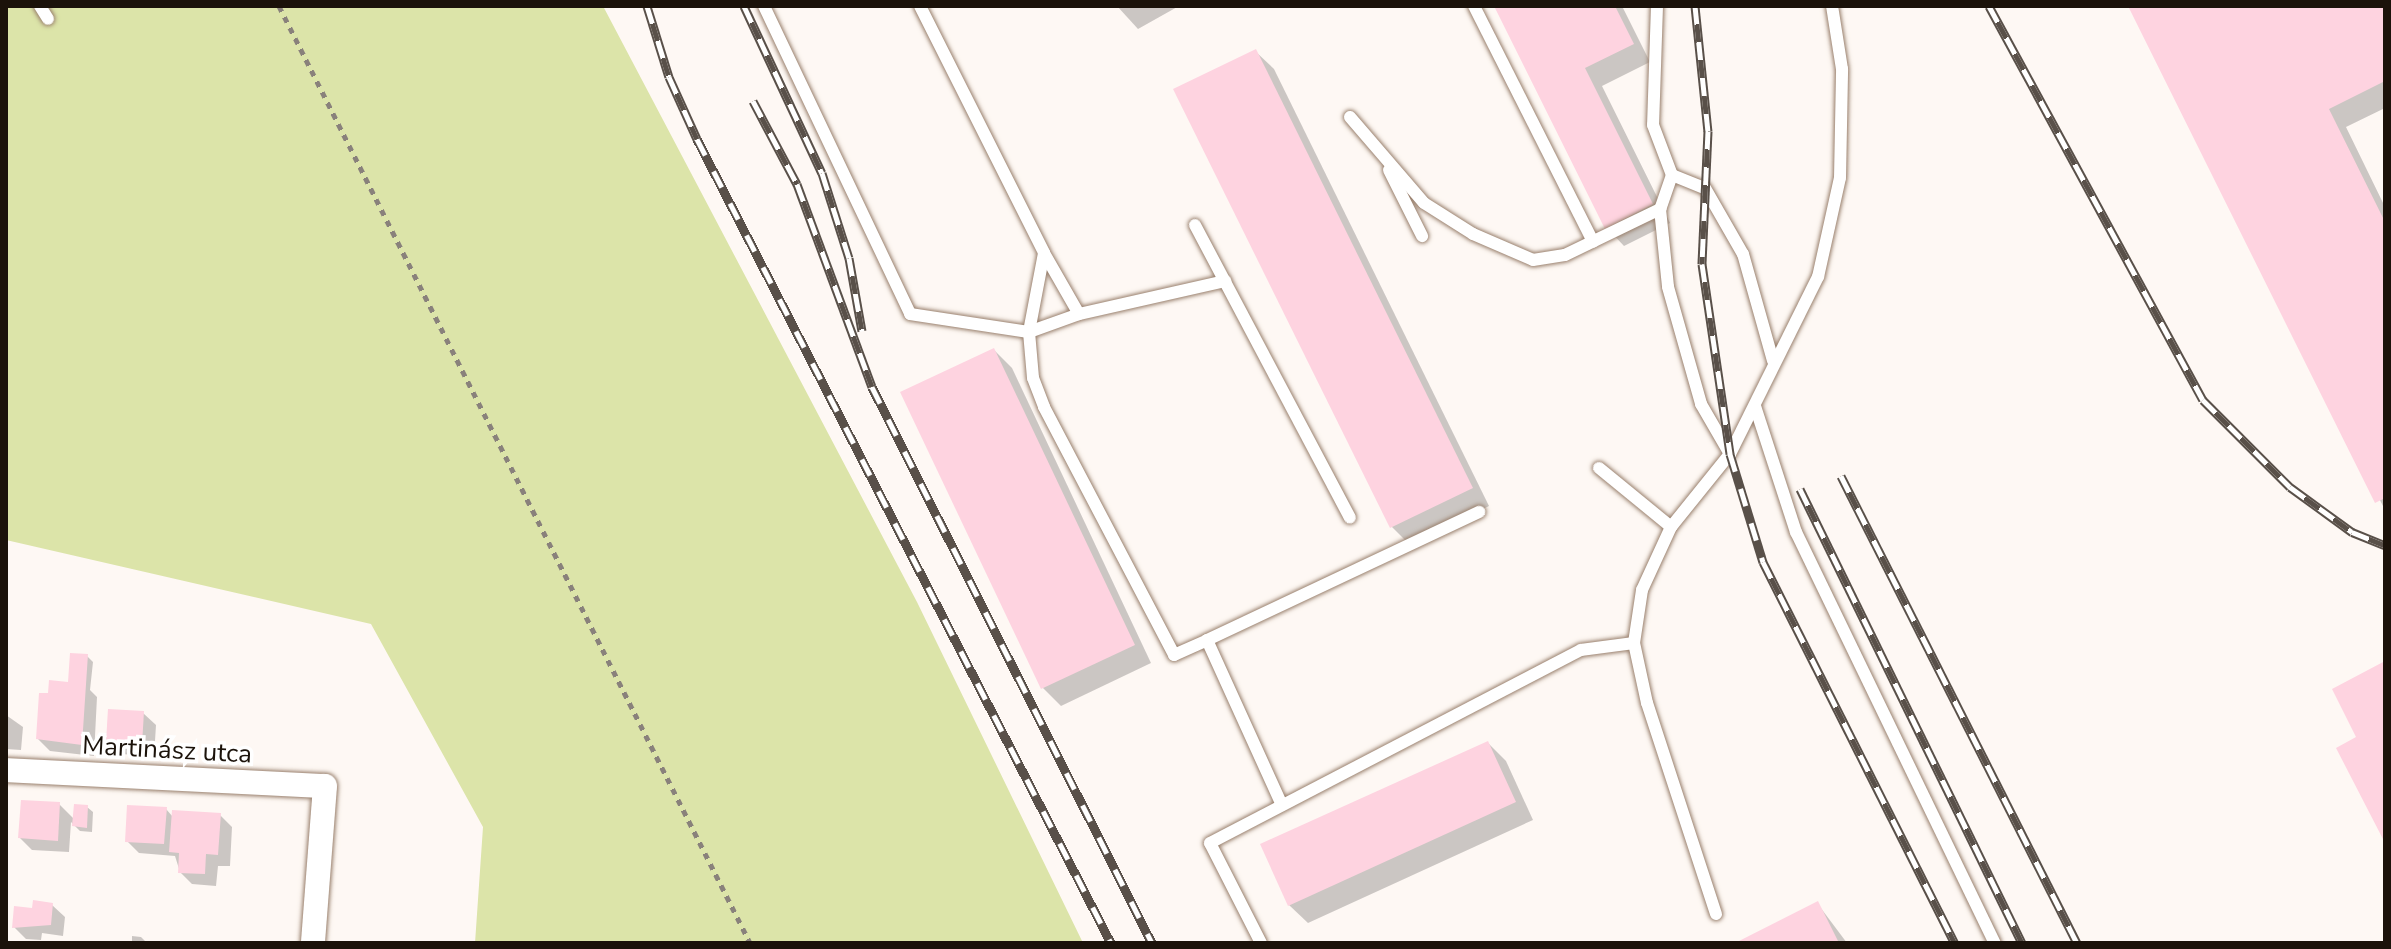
<!DOCTYPE html>
<meta charset="utf-8">
<style>
body{margin:0}
#map{position:relative;width:2391px;height:949px;overflow:hidden;background:#fef8f4;font-family:"Nunito Sans",sans-serif}
div>[style]{position:absolute}
.green>*{inset:0;background:#dce4a9}
.shadow>*{inset:0;background:#0003}
.building>*{inset:0;background:#fed3e0}
.path>*{height:5px;margin-top:-2.5px;transform-origin:0;background:repeating-linear-gradient(90deg,#89817b 0 6px,transparent 0 12px)}
.roads{filter:drop-shadow(0 0 2px #99806d) drop-shadow(0 0 2px #99806d)}
.service>*{height:12px;margin:-6px;padding:0 6px;transform-origin:6px;border-radius:6px;background:#fff}
.minor>*{height:24px;margin:-12px;padding:0 12px;transform-origin:12px;border-radius:12px;background:#fff}
.rail>*{height:9px;margin-top:-4.5px;transform-origin:0;background:repeating-linear-gradient(90deg,#fff 0 18px,#595049 0 36px);box-sizing:border-box;border-block:2px solid #595049}
span{translate:-50% -50%;white-space:nowrap;text-align:center;line-height:1.15;-webkit-text-stroke:7px #fff;paint-order:stroke}
.street-label{font-size:26px;color:#1b120a}
.frame{position:absolute;inset:0;border:8px solid #1b120a;pointer-events:none}
</style>
<div id="map">
<div class="green">
<i style="clip-path:polygon(6px 6px,603px 6px,917px 602px,1083px 943px,475px 943px,483px 827px,371px 624px,6px 540px)"></i>
</div>
<div class="shadow">
<i style="clip-path:polygon(1117px 6px,1179px 6px,1138px 29px)"></i>
<i style="clip-path:polygon(1496px 6px,1622px 6px,1650px 62px,1602px 86px,1670px 223px,1624px 246px,1606px 227px)"></i>
<i style="clip-path:polygon(2130px 6px,2385px 6px,2385px 108px,2346px 127px,2385px 207px,2385px 510px)"></i>
<i style="clip-path:polygon(1255px 51px,1274px 69px,1489px 506px,1410px 545px,1392px 527px)"></i>
<i style="clip-path:polygon(994px 350px,1012px 368px,1151px 663px,1061px 706px,1043px 688px)"></i>
<i style="clip-path:polygon(87px 656px,93px 662px,90px 690px,97px 697px,94px 756px,50px 751px,38px 739px,50px 695px,74px 684px)"></i>
<i style="clip-path:polygon(143px 713px,156px 725px,154px 756px,120px 754px,108px 742px)"></i>
<i style="clip-path:polygon(6px 715px,23px 727px,21px 750px,6px 749px)"></i>
<i style="clip-path:polygon(1488px 743px,1506px 761px,1533px 820px,1308px 923px,1289px 905px)"></i>
<i style="clip-path:polygon(59px 804px,75px 820px,87px 807px,93px 812px,92px 832px,80px 831px,71px 822px,69px 852px,32px 850px,20px 838px)"></i>
<i style="clip-path:polygon(166px 809px,173px 817px,220px 815px,232px 827px,230px 866px,218px 866px,216px 886px,192px 884px,180px 872px,175px 856px,139px 853px,127px 841px)"></i>
<i style="clip-path:polygon(1817px 903px,1847px 943px,1739px 943px)"></i>
<i style="clip-path:polygon(52px 905px,65px 917px,63px 936px,42px 933px,41px 940px,26px 939px,14px 927px)"></i>
<i style="clip-path:polygon(132px 936px,141px 937px,147px 943px,132px 943px)"></i>
</div>
<div class="building">
<i style="clip-path:polygon(1494px 6px,1615px 6px,1634px 44px,1585px 68px,1653px 204px,1605px 229px)"></i>
<i style="clip-path:polygon(2128px 6px,2385px 6px,2385px 81px,2329px 109px,2385px 222px,2385px 498px,2375px 503px)"></i>
<i style="clip-path:polygon(1256px 49px,1473px 488px,1390px 528px,1173px 89px)"></i>
<i style="clip-path:polygon(994px 348px,1135px 645px,1041px 689px,900px 392px)"></i>
<i style="clip-path:polygon(70px 653px,88px 654px,82px 745px,36px 739px,39px 693px,48px 693px,49px 680px,68px 682px)"></i>
<i style="clip-path:polygon(2385px 661px,2385px 843px,2336px 748px,2356px 737px,2332px 689px)"></i>
<i style="clip-path:polygon(108px 709px,144px 711px,142px 745px,106px 742px)"></i>
<i style="clip-path:polygon(1488px 741px,1516px 802px,1288px 906px,1260px 844px)"></i>
<i style="clip-path:polygon(21px 800px,60px 802px,58px 841px,18px 838px)"></i>
<i style="clip-path:polygon(74px 804px,88px 805px,87px 828px,72px 826px)"></i>
<i style="clip-path:polygon(127px 805px,167px 807px,164px 844px,125px 842px)"></i>
<i style="clip-path:polygon(172px 810px,221px 813px,218px 855px,206px 854px,205px 874px,178px 873px,179px 853px,169px 852px)"></i>
<i style="clip-path:polygon(33px 900px,53px 903px,51px 925px,12px 928px,14px 906px,32px 908px)"></i>
<i style="clip-path:polygon(1818px 901px,1839px 943px,1735px 943px)"></i>
</div>
<div class="path">
<i style="left:279px;top:6px;width:1049px;rotate:63.31deg"></i>
</div>
<div class="roads">
<div class="service">
<i style="left:40px;top:6px;width:15px;rotate:58deg"></i>
<i style="left:764px;top:6px;width:341px;rotate:64.6deg"></i>
<i style="left:910px;top:314px;width:120px;rotate:8.6deg"></i>
<i style="left:1029px;top:332px;width:53px;rotate:-19.8deg"></i>
<i style="left:920px;top:6px;width:276px;rotate:63.3deg"></i>
<i style="left:1044px;top:253px;width:80px;rotate:100.8deg"></i>
<i style="left:1029px;top:332px;width:46px;rotate:85deg"></i>
<i style="left:1033px;top:378px;width:31px;rotate:69deg"></i>
<i style="left:1044px;top:407px;width:280px;rotate:62.3deg"></i>
<i style="left:1174px;top:655px;width:36px;rotate:-24deg"></i>
<i style="left:1207px;top:640px;width:181px;rotate:65.6deg"></i>
<i style="left:1474px;top:6px;width:264px;rotate:63.2deg"></i>
<i style="left:1657px;top:6px;width:119px;rotate:91.9deg"></i>
<i style="left:1653px;top:125px;width:53px;rotate:69.2deg"></i>
<i style="left:1672px;top:175px;width:35px;rotate:22deg"></i>
<i style="left:1705px;top:188px;width:76px;rotate:60.1deg"></i>
<i style="left:1743px;top:254px;width:111px;rotate:74.3deg"></i>
<i style="left:1350px;top:117px;width:113px;rotate:49.3deg"></i>
<i style="left:1424px;top:203px;width:58px;rotate:32.3deg"></i>
<i style="left:1473px;top:234px;width:65px;rotate:23.4deg"></i>
<i style="left:1533px;top:260px;width:32px;rotate:-9deg"></i>
<i style="left:1565px;top:255px;width:106px;rotate:-25.8deg"></i>
<i style="left:1389px;top:170px;width:74px;rotate:63.4deg"></i>
<i style="left:1672px;top:175px;width:36px;rotate:109deg"></i>
<i style="left:1660px;top:209px;width:78px;rotate:84.1deg"></i>
<i style="left:1668px;top:287px;width:122px;rotate:74.2deg"></i>
<i style="left:1701px;top:404px;width:58px;rotate:59.9deg"></i>
<i style="left:1195px;top:225px;width:331px;rotate:62.1deg"></i>
<i style="left:1044px;top:253px;width:70px;rotate:60.2deg"></i>
<i style="left:1079px;top:314px;width:150px;rotate:-12.7deg"></i>
<i style="left:1755px;top:406px;width:133px;rotate:72deg"></i>
<i style="left:1796px;top:532px;width:457px;rotate:64.2deg"></i>
<i style="left:1599px;top:468px;width:93px;rotate:39.3deg"></i>
<i style="left:1207px;top:640px;width:301px;rotate:-25.2deg"></i>
<i style="left:1716px;top:914px;width:222px;rotate:-108.1deg"></i>
<i style="left:1647px;top:703px;width:61px;rotate:-102.2deg"></i>
<i style="left:1634px;top:643px;width:54px;rotate:-81.4deg"></i>
<i style="left:1642px;top:590px;width:69px;rotate:-65.3deg"></i>
<i style="left:1671px;top:527px;width:94px;rotate:-51.1deg"></i>
<i style="left:1730px;top:454px;width:198px;rotate:-63.6deg"></i>
<i style="left:1818px;top:277px;width:101px;rotate:-77.5deg"></i>
<i style="left:1840px;top:178px;width:109px;rotate:-88.9deg"></i>
<i style="left:1842px;top:69px;width:64px;rotate:-99deg"></i>
<i style="left:1261px;top:943px;width:112px;rotate:-117deg"></i>
<i style="left:1210px;top:843px;width:418px;rotate:-27.5deg"></i>
<i style="left:1581px;top:650px;width:53px;rotate:-7.5deg"></i>
</div>
<div class="minor">
<i style="left:6px;top:770px;width:319px;rotate:2.9deg"></i>
<i style="left:325px;top:786px;width:157px;rotate:94.4deg"></i>
</div>
</div>
<div class="rail">
<i style="left:647px;top:6px;width:74px;rotate:72.8deg"></i>
<i style="left:669px;top:77px;width:68px;rotate:65.7deg"></i>
<i style="left:697px;top:139px;width:904px;rotate:62.75deg"></i>
<i style="left:744px;top:6px;width:184px;rotate:65deg"></i>
<i style="left:822px;top:173px;width:89px;rotate:72.4deg"></i>
<i style="left:849px;top:258px;width:74px;rotate:79.9deg"></i>
<i style="left:1695px;top:6px;width:126px;rotate:84.1deg"></i>
<i style="left:1708px;top:131px;width:133px;rotate:92.6deg"></i>
<i style="left:1702px;top:264px;width:192px;rotate:81.6deg"></i>
<i style="left:1730px;top:454px;width:113px;rotate:73deg"></i>
<i style="left:1763px;top:562px;width:427px;rotate:63.3deg"></i>
<i style="left:1989px;top:6px;width:448px;rotate:61.5deg"></i>
<i style="left:2203px;top:400px;width:123px;rotate:45deg"></i>
<i style="left:2290px;top:487px;width:77px;rotate:36deg"></i>
<i style="left:2352px;top:532px;width:35px;rotate:22deg"></i>
<i style="left:753px;top:101px;width:94px;rotate:62.1deg"></i>
<i style="left:797px;top:184px;width:216px;rotate:69.7deg"></i>
<i style="left:872px;top:387px;width:623px;rotate:63.27deg"></i>
<i style="left:1841px;top:476px;width:523px;rotate:63.19deg"></i>
<i style="left:1800px;top:489px;width:505px;rotate:63.94deg"></i>
</div>
<div class="street-label">
<span style="left:167px;top:750px;rotate:3deg">Martinász utca</span>
</div>
<div class="frame"></div>
</div>
